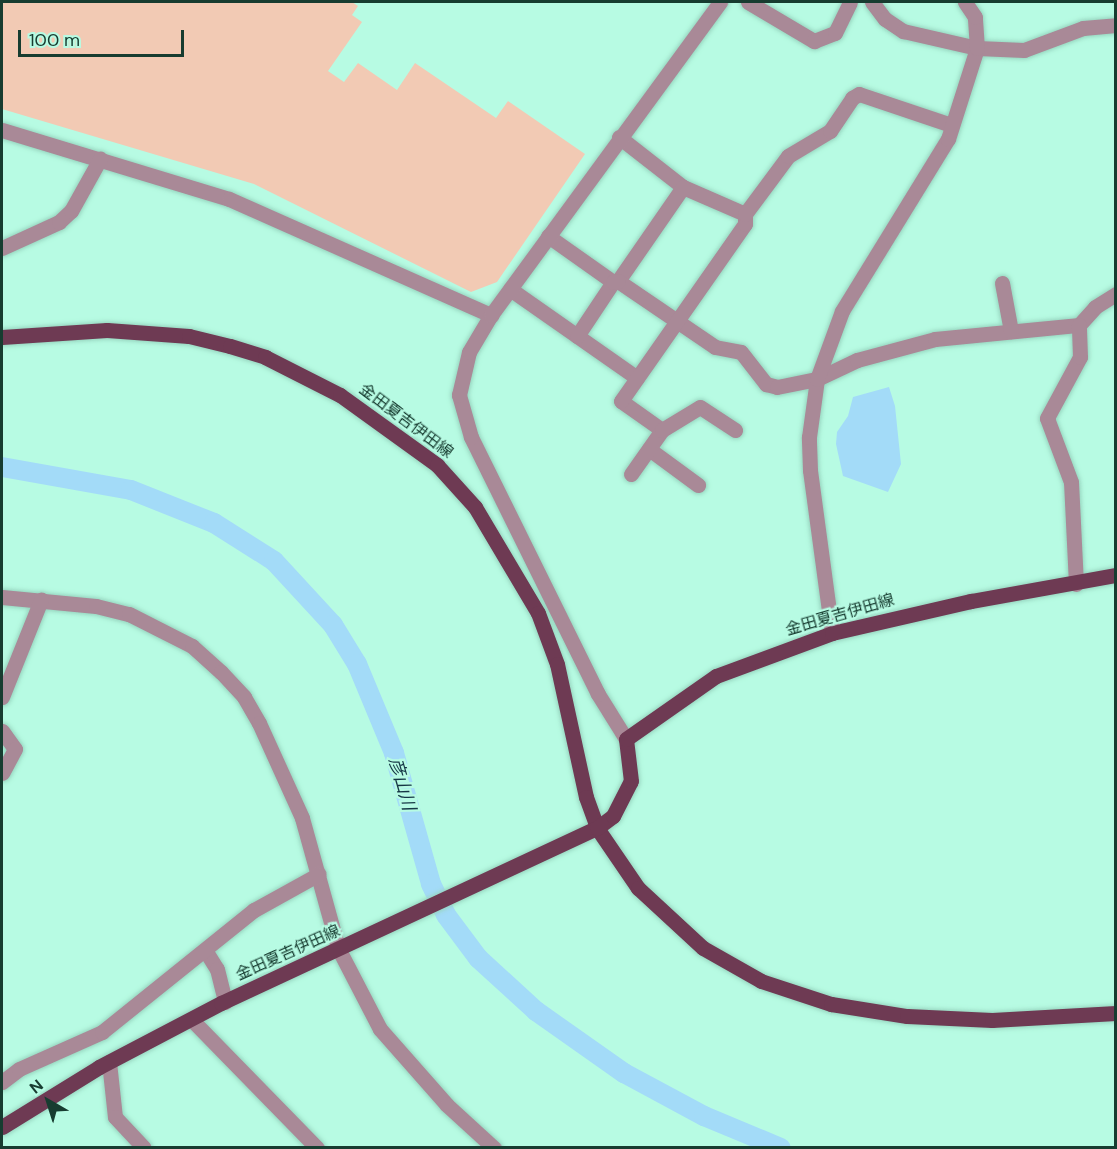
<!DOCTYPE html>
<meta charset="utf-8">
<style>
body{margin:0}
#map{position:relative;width:1117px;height:1149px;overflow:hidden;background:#b7fbe3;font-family:"DM Sans","Noto Sans JP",sans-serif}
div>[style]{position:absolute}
.green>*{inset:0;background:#f2cab4}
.water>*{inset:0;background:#a3dbf8}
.river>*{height:20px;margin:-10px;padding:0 10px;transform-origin:10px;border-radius:10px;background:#a3dbf8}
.roads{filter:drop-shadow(0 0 2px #97d5bf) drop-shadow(0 0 2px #97d5bf)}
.minor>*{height:15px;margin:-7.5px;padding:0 7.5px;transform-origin:7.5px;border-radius:7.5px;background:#a98997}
.major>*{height:15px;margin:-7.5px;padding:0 7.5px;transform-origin:7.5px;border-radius:7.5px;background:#6e3a53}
span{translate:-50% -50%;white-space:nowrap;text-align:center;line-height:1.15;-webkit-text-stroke:4.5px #b7fbe3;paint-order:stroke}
.street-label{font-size:16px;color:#173c30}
.water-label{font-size:18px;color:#153645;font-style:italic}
.frame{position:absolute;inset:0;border:3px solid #173c30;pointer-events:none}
.north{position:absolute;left:18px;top:1071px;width:60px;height:60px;-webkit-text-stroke:4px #b7fbe3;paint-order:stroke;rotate:321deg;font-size:16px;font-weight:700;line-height:24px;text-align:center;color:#173c30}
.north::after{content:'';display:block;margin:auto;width:21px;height:27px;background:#173c30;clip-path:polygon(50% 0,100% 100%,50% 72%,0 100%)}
.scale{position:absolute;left:18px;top:30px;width:166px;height:27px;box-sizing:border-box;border:3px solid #173c30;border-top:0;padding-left:8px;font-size:18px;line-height:21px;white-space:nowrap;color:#173c30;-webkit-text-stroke:4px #b7fbe3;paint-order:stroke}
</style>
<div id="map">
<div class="green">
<i style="clip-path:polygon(2px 2px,352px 2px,358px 6px,352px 15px,362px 22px,328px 71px,344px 82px,358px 63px,397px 90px,415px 63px,496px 118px,508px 101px,585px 154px,497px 282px,471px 292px,254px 184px,2px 109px)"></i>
</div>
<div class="water">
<i style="clip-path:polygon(889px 387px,895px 406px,901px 464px,888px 492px,843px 476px,836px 444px,837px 432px,848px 416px,853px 397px)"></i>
</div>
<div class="river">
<i style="left:2px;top:467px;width:131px;rotate:10.1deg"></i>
<i style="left:131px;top:490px;width:89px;rotate:21.7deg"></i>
<i style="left:214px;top:523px;width:71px;rotate:32.3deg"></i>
<i style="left:274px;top:561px;width:87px;rotate:47.3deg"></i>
<i style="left:333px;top:625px;width:46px;rotate:58.4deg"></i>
<i style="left:357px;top:664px;width:96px;rotate:67.4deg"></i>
<i style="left:394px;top:753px;width:136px;rotate:74.2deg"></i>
<i style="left:431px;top:884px;width:34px;rotate:64deg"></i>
<i style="left:446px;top:915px;width:54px;rotate:53.3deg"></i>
<i style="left:478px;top:958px;width:79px;rotate:42.4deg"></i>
<i style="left:536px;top:1011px;width:108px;rotate:35.2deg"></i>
<i style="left:624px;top:1073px;width:91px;rotate:28.3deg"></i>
<i style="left:704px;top:1116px;width:83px;rotate:22.6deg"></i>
</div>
<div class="roads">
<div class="minor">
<i style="left:748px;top:2px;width:77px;rotate:30.6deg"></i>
<i style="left:814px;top:41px;width:22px;rotate:-21deg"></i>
<i style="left:835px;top:33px;width:34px;rotate:-64deg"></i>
<i style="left:872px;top:2px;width:21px;rotate:53deg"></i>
<i style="left:885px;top:19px;width:22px;rotate:34deg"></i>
<i style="left:903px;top:31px;width:76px;rotate:12.9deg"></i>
<i style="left:977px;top:48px;width:47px;rotate:2.4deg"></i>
<i style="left:1024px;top:50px;width:63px;rotate:-20.4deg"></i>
<i style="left:1083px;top:28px;width:33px;rotate:-5deg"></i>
<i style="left:2px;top:130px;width:237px;rotate:16.9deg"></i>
<i style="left:229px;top:199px;width:287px;rotate:23.9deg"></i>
<i style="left:619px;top:137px;width:81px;rotate:38deg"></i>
<i style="left:683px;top:187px;width:68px;rotate:23.5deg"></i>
<i style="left:683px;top:187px;width:114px;rotate:124.7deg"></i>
<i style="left:618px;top:281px;width:117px;rotate:34.2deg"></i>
<i style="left:715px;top:347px;width:26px;rotate:11deg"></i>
<i style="left:741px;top:352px;width:41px;rotate:52deg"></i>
<i style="left:766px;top:384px;width:11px;rotate:15deg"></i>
<i style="left:777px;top:387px;width:41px;rotate:-11.3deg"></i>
<i style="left:817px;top:379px;width:44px;rotate:-25.4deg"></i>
<i style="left:857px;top:360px;width:81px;rotate:-15.1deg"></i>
<i style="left:935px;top:339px;width:145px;rotate:-5.6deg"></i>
<i style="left:1079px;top:325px;width:24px;rotate:-48deg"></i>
<i style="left:1095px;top:307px;width:25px;rotate:-32deg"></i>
<i style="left:548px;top:236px;width:80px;rotate:35.3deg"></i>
<i style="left:2px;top:248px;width:63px;rotate:-24.5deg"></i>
<i style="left:59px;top:222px;width:16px;rotate:-43deg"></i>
<i style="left:71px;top:211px;width:60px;rotate:-60.9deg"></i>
<i style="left:1002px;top:283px;width:49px;rotate:79.4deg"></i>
<i style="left:510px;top:289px;width:155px;rotate:35deg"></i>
<i style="left:577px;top:336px;width:65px;rotate:-56.3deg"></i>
<i style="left:613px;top:282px;width:5px;rotate:-11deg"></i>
<i style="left:662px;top:430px;width:50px;rotate:-144.7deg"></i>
<i style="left:621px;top:401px;width:216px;rotate:-55deg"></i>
<i style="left:745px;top:224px;width:10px;rotate:-90deg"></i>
<i style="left:745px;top:214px;width:72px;rotate:-53.4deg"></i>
<i style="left:788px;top:156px;width:49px;rotate:-30.8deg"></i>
<i style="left:830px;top:131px;width:40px;rotate:-56deg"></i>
<i style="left:852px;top:98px;width:8px;rotate:-30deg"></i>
<i style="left:859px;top:94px;width:97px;rotate:18.6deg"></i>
<i style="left:649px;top:449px;width:61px;rotate:36.3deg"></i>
<i style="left:631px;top:474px;width:54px;rotate:-54.8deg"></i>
<i style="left:662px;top:430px;width:44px;rotate:-31.2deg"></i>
<i style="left:700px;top:407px;width:42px;rotate:33.3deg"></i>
<i style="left:1076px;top:584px;width:102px;rotate:-92.8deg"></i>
<i style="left:1071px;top:482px;width:68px;rotate:-110.6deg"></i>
<i style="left:1047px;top:418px;width:69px;rotate:-61.6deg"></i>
<i style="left:1080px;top:357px;width:32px;rotate:-92deg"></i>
<i style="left:2px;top:597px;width:94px;rotate:5.5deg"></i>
<i style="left:96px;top:606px;width:34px;rotate:14deg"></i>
<i style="left:129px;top:614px;width:71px;rotate:26.9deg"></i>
<i style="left:192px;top:646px;width:39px;rotate:42deg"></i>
<i style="left:221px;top:672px;width:34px;rotate:47deg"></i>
<i style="left:244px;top:697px;width:30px;rotate:60deg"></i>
<i style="left:259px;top:723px;width:104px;rotate:65.6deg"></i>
<i style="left:302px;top:818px;width:135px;rotate:74.5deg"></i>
<i style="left:338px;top:948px;width:91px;rotate:62.6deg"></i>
<i style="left:380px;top:1029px;width:101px;rotate:48.6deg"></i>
<i style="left:447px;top:1105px;width:64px;rotate:42.5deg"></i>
<i style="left:832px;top:633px;width:164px;rotate:-97.7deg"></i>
<i style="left:810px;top:470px;width:33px;rotate:-92deg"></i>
<i style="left:809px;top:437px;width:59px;rotate:-82.1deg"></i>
<i style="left:817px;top:379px;width:72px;rotate:-69.8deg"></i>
<i style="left:842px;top:311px;width:202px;rotate:-58.4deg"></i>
<i style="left:948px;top:139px;width:96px;rotate:-72.3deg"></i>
<i style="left:977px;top:48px;width:31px;rotate:-94deg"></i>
<i style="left:975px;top:17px;width:18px;rotate:-124deg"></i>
<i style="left:2px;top:697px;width:105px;rotate:-68.1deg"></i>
<i style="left:2px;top:731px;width:22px;rotate:54deg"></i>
<i style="left:15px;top:749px;width:27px;rotate:118deg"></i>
<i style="left:626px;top:739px;width:53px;rotate:-121.9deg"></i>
<i style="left:598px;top:694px;width:287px;rotate:-116.3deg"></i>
<i style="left:471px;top:437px;width:44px;rotate:-105.9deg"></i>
<i style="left:459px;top:395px;width:44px;rotate:-76.9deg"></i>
<i style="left:469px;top:352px;width:43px;rotate:-59.3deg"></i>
<i style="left:491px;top:315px;width:388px;rotate:-53.8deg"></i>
<i style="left:205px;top:950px;width:22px;rotate:58deg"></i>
<i style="left:217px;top:969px;width:34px;rotate:76deg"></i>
<i style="left:192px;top:1020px;width:179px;rotate:45.7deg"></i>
<i style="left:109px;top:1062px;width:55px;rotate:83.8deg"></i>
<i style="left:115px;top:1117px;width:42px;rotate:46.9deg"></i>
<i style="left:2px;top:1082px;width:21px;rotate:-37deg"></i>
<i style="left:19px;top:1069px;width:91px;rotate:-24deg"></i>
<i style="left:102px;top:1032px;width:195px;rotate:-38.8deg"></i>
<i style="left:254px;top:910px;width:74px;rotate:-29deg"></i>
</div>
<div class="major">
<i style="left:2px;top:337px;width:105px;rotate:-3.8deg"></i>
<i style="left:107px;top:330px;width:82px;rotate:4.2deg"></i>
<i style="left:189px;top:336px;width:42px;rotate:13.7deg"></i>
<i style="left:230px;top:346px;width:37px;rotate:17deg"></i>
<i style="left:265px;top:357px;width:84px;rotate:26.9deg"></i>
<i style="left:340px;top:395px;width:120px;rotate:35.8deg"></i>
<i style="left:437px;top:465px;width:57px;rotate:47.9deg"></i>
<i style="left:475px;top:507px;width:123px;rotate:59.3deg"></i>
<i style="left:538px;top:613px;width:54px;rotate:69.6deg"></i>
<i style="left:557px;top:664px;width:136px;rotate:77.7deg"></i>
<i style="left:586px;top:797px;width:33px;rotate:70deg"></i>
<i style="left:597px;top:828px;width:73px;rotate:55.7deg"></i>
<i style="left:638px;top:888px;width:88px;rotate:42.7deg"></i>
<i style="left:703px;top:948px;width:67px;rotate:29.6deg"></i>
<i style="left:761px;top:981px;width:74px;rotate:18.2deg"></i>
<i style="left:831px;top:1004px;width:77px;rotate:9deg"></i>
<i style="left:907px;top:1016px;width:85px;rotate:2.7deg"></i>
<i style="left:992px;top:1020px;width:124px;rotate:-3.2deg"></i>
<i style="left:2px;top:1127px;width:114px;rotate:-31.7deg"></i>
<i style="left:99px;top:1067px;width:138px;rotate:-27.7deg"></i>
<i style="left:221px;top:1003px;width:415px;rotate:-25deg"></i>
<i style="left:597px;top:828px;width:20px;rotate:-37deg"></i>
<i style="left:613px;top:816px;width:39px;rotate:-63deg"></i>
<i style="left:631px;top:781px;width:42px;rotate:-96.8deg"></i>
<i style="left:626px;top:739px;width:110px;rotate:-35deg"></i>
<i style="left:716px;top:676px;width:124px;rotate:-20.3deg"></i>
<i style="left:832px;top:633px;width:143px;rotate:-13deg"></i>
<i style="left:971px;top:601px;width:147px;rotate:-10.2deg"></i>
</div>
</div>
<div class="street-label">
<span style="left:406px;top:421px;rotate:37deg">金田夏吉伊田線</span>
<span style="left:840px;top:615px;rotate:-16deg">金田夏吉伊田線</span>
<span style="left:288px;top:953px;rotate:-24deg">金田夏吉伊田線</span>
</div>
<div class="water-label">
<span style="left:402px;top:784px;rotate:74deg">彦山川</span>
</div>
<div class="frame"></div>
<div class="north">N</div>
<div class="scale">100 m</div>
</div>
